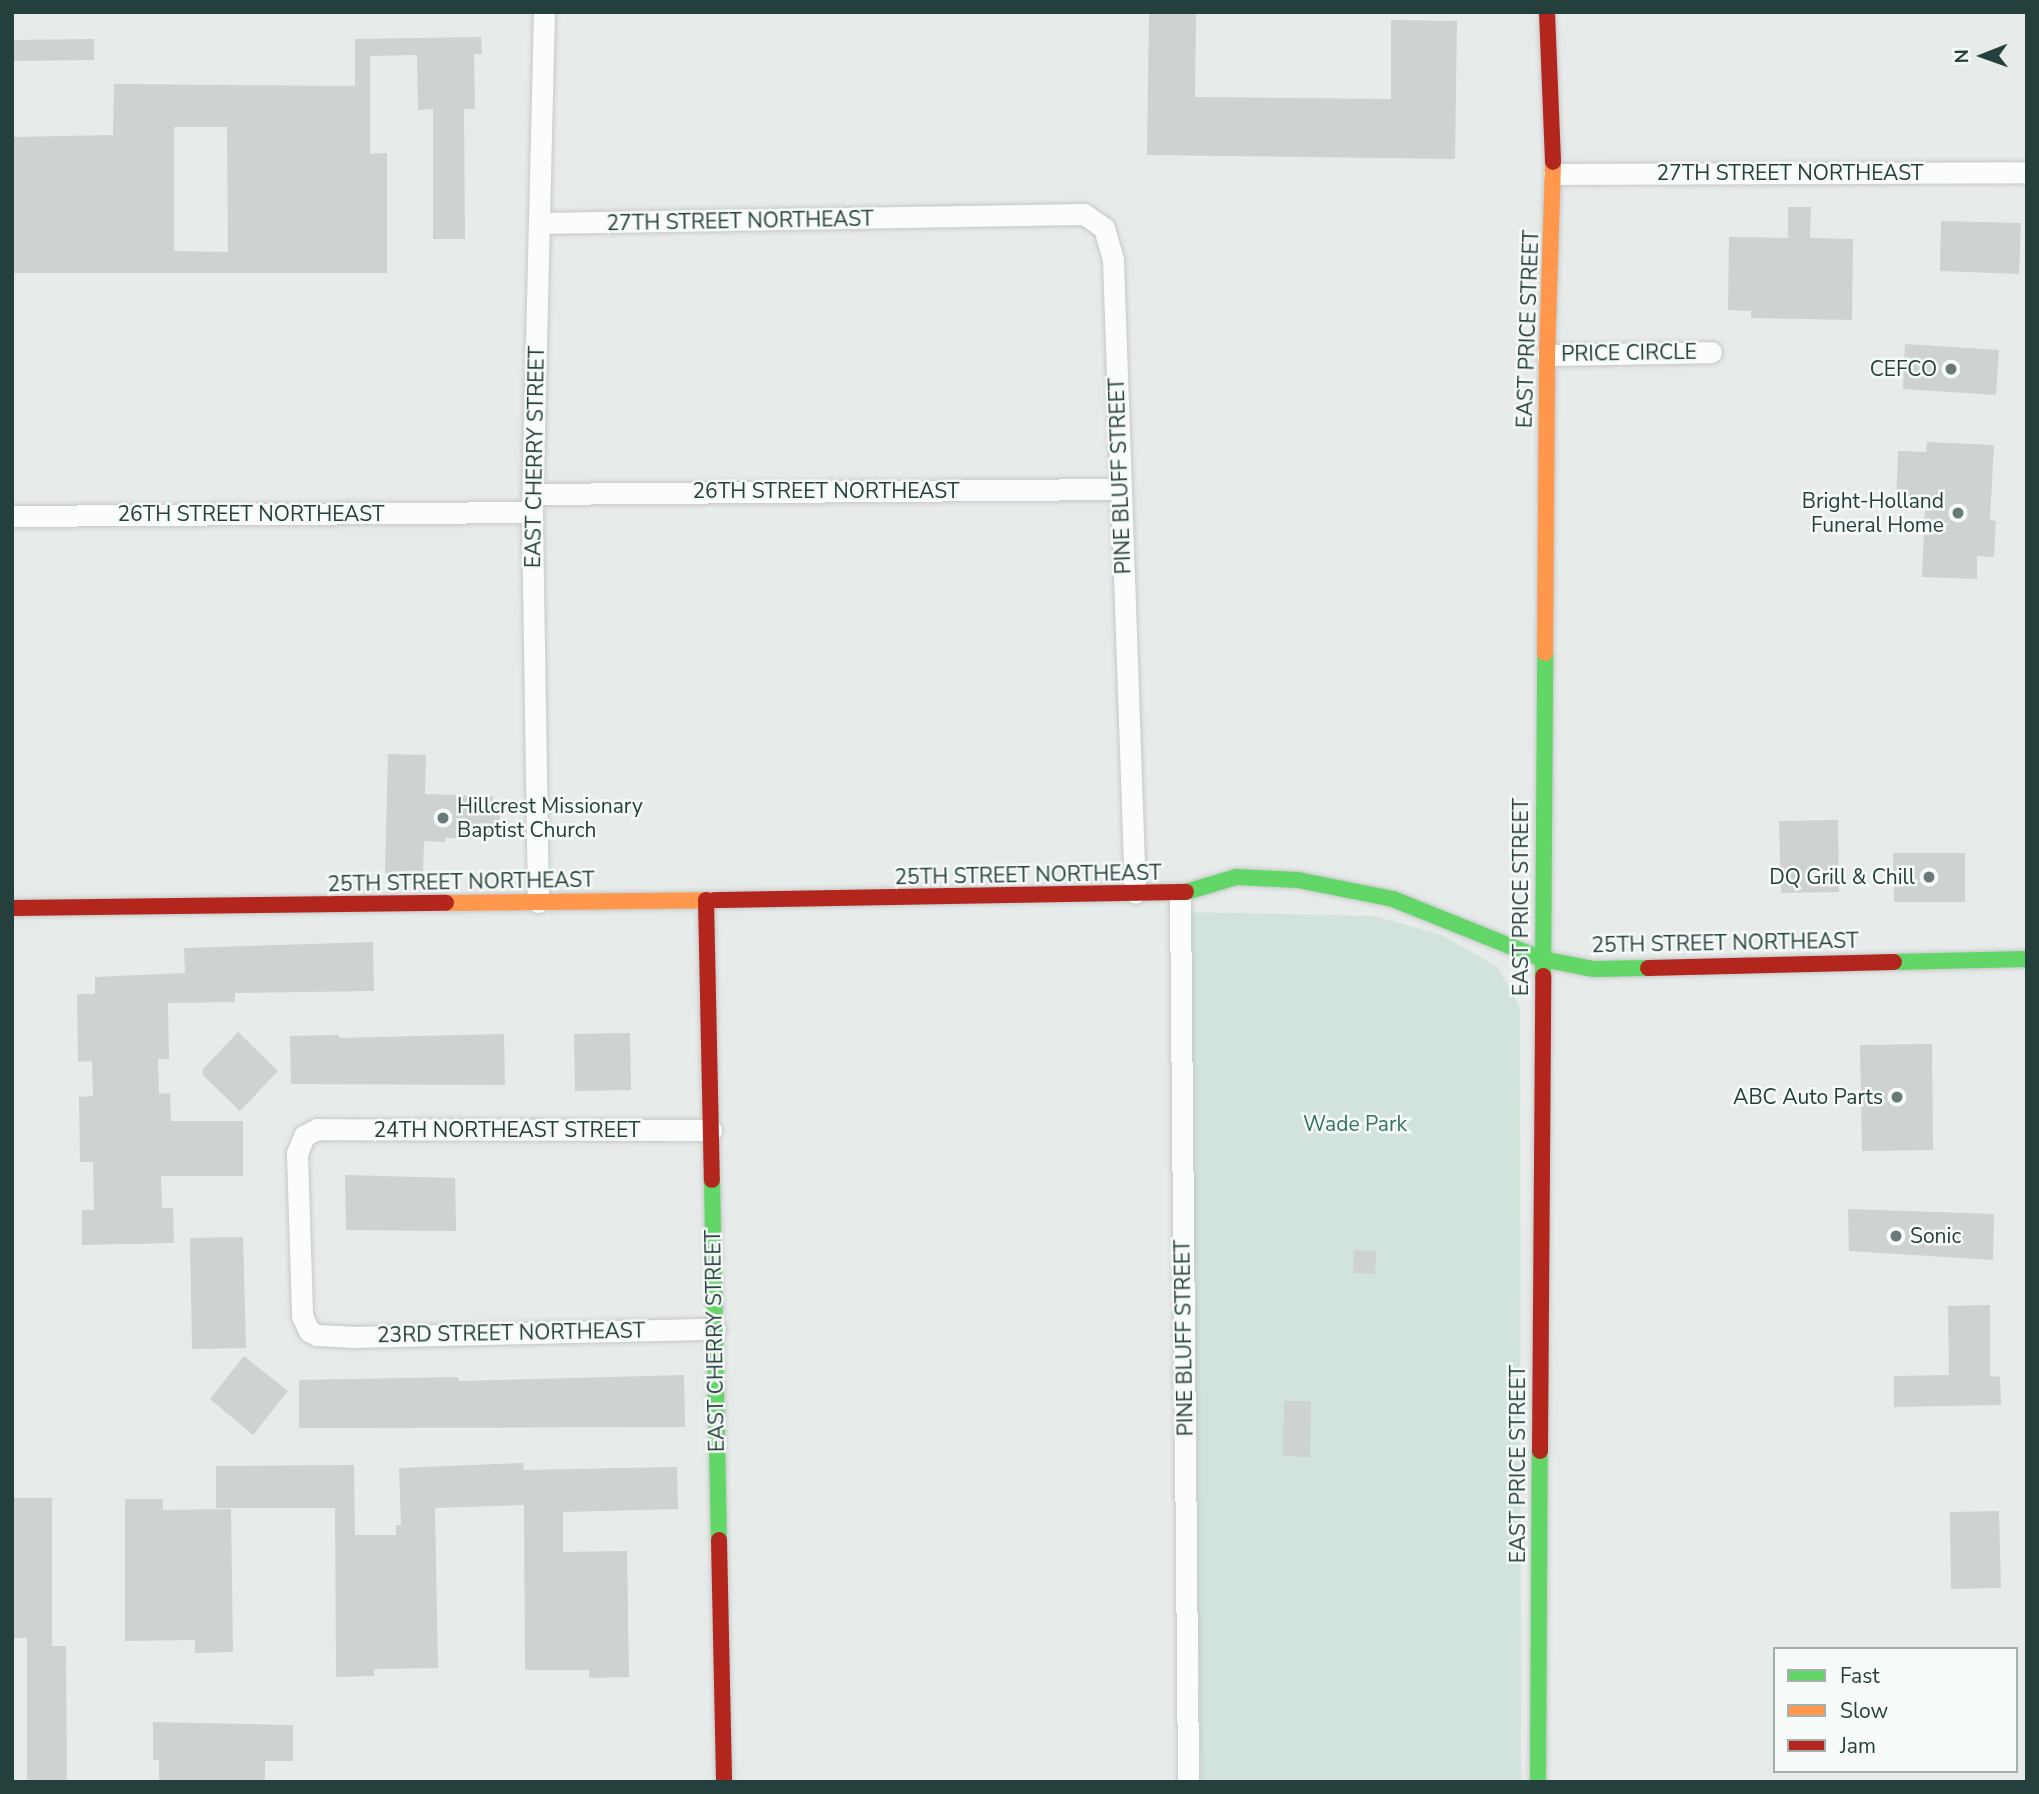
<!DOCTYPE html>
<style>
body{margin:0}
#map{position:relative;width:2039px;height:1794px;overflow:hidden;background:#e7ebea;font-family:"Nunito Sans",sans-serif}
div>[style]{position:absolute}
.green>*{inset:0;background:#d1e3da}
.building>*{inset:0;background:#ced2d1}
.roads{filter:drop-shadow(0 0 2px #c4c8c7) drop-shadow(0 0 2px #c4c8c7)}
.street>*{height:21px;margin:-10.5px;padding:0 10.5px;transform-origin:10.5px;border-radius:10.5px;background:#fbfcfc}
.fast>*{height:16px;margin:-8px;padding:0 8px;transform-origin:8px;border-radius:8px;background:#63d668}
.slow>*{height:16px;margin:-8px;padding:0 8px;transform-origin:8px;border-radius:8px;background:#ff974d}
.jam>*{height:16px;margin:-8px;padding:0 8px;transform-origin:8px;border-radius:8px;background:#b3261e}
.dots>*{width:19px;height:19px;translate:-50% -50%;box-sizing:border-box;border:4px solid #f6faf8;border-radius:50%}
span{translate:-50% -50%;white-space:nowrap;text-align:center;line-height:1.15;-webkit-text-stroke:5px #f6faf8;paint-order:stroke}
.street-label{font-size:21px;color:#253f3c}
.poi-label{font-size:21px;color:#253f3c}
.right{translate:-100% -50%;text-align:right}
.left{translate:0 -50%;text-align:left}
.park-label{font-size:21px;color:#317456}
.frame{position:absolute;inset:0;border:14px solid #253f3c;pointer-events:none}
.legend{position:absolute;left:1773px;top:1647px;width:245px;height:126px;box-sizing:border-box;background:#f6faf8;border:2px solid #a2afad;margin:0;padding:9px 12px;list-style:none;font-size:21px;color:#253f3c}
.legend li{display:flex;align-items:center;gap:14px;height:35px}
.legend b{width:35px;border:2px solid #a2afad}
.north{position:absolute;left:1948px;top:21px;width:70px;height:70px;-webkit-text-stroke:5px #f6faf8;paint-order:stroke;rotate:269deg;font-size:19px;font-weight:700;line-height:28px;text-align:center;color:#253f3c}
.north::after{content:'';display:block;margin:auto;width:24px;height:32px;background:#253f3c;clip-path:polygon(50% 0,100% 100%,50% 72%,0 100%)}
</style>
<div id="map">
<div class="green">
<i style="clip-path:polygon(1186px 912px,1373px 916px,1439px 934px,1498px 967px,1520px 1008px,1521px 1782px,1201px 1782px)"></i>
</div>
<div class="building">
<i style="clip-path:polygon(1149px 12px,1196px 12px,1195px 97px,1391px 99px,1391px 20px,1457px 21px,1455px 159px,1147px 155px)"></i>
<i style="clip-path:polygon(evenodd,481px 37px,482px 54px,474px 54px,475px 109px,464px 109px,465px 239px,433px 239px,433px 109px,418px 110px,417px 55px,370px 56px,370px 154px,387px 153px,387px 273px,12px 273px,12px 137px,113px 135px,114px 84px,355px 86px,355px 39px,481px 37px,174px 127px,227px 127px,228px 252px,174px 251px,174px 127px)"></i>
<i style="clip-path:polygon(94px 39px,94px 60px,12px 61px,12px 40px)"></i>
<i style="clip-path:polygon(1788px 207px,1811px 207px,1810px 238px,1853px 239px,1852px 320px,1751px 318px,1751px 311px,1728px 310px,1729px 237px,1788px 238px)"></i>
<i style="clip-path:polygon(1941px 221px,2021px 223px,2019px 274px,1940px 271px)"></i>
<i style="clip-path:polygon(1905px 344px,1999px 350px,1996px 395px,1903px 389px)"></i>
<i style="clip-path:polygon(1927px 442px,1994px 445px,1990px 520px,1996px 521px,1994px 557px,1977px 556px,1977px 579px,1922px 577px,1925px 506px,1896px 504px,1898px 451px,1926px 452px)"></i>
<i style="clip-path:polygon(388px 754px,426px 755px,425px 794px,493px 796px,493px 807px,500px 808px,500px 829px,492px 828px,492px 839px,445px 838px,445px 842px,424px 841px,423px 875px,385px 873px)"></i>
<i style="clip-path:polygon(1838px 820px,1839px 892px,1781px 893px,1779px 821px)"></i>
<i style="clip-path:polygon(1893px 853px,1965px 853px,1965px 902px,1894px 902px)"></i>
<i style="clip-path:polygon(373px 942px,374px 991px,235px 993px,235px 1002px,168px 1003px,169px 1059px,158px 1059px,159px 1094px,170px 1093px,171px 1121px,243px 1121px,243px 1176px,161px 1176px,162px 1208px,173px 1208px,174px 1243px,82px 1245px,82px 1210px,94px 1210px,93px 1162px,80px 1162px,79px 1097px,93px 1096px,92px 1061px,78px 1062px,77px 994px,95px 994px,95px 977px,185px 973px,184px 948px)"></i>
<i style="clip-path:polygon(238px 1032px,278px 1071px,240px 1111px,203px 1075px,203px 1069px)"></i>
<i style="clip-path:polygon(630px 1033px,631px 1090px,575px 1091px,574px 1034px)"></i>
<i style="clip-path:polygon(504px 1034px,505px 1085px,291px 1084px,290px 1036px,339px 1035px,339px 1038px)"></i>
<i style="clip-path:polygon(1932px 1044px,1933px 1150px,1862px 1151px,1860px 1045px)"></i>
<i style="clip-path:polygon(345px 1175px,455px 1178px,456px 1231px,346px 1230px)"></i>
<i style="clip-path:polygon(1848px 1209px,1994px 1214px,1993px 1260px,1849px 1251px)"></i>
<i style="clip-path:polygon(243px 1237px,246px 1348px,192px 1349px,190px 1238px)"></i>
<i style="clip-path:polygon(1354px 1250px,1376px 1251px,1375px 1274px,1353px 1273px)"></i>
<i style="clip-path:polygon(1990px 1305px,1990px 1376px,2000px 1377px,2001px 1405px,1894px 1407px,1894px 1376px,1949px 1375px,1948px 1306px)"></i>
<i style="clip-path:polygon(244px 1356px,288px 1391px,253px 1435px,210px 1399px)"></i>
<i style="clip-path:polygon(684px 1375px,685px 1427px,299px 1428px,299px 1380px,458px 1377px,459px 1381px)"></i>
<i style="clip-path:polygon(1284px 1401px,1311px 1401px,1310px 1457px,1283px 1456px)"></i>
<i style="clip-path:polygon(523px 1463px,524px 1470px,677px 1467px,678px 1509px,563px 1512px,563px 1552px,627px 1551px,629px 1677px,589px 1678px,589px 1670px,525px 1670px,524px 1505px,435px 1508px,438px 1668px,374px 1669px,374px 1676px,336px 1677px,335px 1508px,216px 1508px,216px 1466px,354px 1465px,355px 1535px,396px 1535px,396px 1525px,401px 1525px,399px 1468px)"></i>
<i style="clip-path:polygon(13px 1498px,52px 1498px,52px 1646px,66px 1646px,67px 1782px,27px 1782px,27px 1638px,13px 1638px)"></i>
<i style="clip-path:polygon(125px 1499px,163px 1499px,163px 1510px,231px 1509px,233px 1652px,195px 1653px,195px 1640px,125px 1641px)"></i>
<i style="clip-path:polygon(1999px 1511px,2001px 1588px,1951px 1589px,1950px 1512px)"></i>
<i style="clip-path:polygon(153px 1722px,293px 1725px,293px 1761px,265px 1761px,265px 1782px,159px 1782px,159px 1760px,153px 1760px)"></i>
</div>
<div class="roads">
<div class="street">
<i style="left:1554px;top:174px;width:473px;rotate:-0.2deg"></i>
<i style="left:539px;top:223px;width:545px;rotate:-0.95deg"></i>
<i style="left:1084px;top:214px;width:24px;rotate:35deg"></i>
<i style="left:1104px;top:228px;width:33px;rotate:74deg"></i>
<i style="left:1113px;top:260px;width:633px;rotate:88.01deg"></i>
<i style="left:1547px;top:355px;width:164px;rotate:-1deg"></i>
<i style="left:533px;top:494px;width:587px;rotate:-0.49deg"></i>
<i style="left:12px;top:516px;width:520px;rotate:-0.44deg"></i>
<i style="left:1180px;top:894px;width:888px;rotate:89.48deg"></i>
<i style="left:538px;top:902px;width:390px;rotate:-90.9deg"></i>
<i style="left:532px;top:512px;width:500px;rotate:-88.63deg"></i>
<i style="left:711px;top:1130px;width:394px;rotate:-179.9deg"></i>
<i style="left:317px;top:1129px;width:15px;rotate:152deg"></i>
<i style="left:304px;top:1136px;width:18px;rotate:112deg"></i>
<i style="left:297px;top:1153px;width:163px;rotate:88.2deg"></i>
<i style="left:302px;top:1316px;width:17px;rotate:65deg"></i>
<i style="left:309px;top:1331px;width:9px;rotate:27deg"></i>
<i style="left:317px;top:1335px;width:35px;rotate:3deg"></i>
<i style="left:352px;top:1337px;width:363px;rotate:-1.3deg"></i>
</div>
<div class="fast">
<i style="left:1186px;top:892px;width:52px;rotate:-16.7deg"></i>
<i style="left:1236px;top:877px;width:62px;rotate:2.8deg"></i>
<i style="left:1298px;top:880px;width:97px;rotate:11.3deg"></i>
<i style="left:1393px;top:899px;width:161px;rotate:21.9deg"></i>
<i style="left:1542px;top:959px;width:53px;rotate:10.9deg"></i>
<i style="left:1594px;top:969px;width:54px;rotate:-1.1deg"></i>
<i style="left:1894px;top:962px;width:133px;rotate:-1.3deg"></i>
<i style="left:1543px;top:976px;width:323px;rotate:-89.6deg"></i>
<i style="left:712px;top:1180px;width:360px;rotate:88.9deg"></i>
<i style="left:1538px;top:1782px;width:331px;rotate:-89.7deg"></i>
</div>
<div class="slow">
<i style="left:1545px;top:653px;width:298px;rotate:-89.6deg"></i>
<i style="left:1547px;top:355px;width:193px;rotate:-88.2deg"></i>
<i style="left:446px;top:903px;width:269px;rotate:-0.6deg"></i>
</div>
<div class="jam">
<i style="left:1547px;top:12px;width:150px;rotate:87.7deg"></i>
<i style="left:706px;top:900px;width:280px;rotate:88.8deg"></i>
<i style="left:715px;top:900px;width:471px;rotate:-1deg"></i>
<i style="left:12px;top:908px;width:434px;rotate:-0.7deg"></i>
<i style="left:1648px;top:968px;width:246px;rotate:-1.4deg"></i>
<i style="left:1540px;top:1451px;width:475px;rotate:-89.6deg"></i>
<i style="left:719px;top:1540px;width:242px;rotate:88.8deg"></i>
</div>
</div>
<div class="dots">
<i style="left:1951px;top:369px;background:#697b79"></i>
<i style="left:1958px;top:513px;background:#697b79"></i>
<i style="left:443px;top:818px;background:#697b79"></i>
<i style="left:1929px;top:877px;background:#697b79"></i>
<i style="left:1897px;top:1097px;background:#697b79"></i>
<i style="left:1896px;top:1236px;background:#697b79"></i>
</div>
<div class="street-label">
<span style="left:1790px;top:173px">27TH STREET NORTHEAST</span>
<span style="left:740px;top:221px;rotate:-1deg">27TH STREET NORTHEAST</span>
<span style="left:1528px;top:329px;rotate:-88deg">EAST PRICE STREET</span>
<span style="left:1629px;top:353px;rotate:-1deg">PRICE CIRCLE</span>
<span style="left:535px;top:457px;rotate:-89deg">EAST CHERRY STREET</span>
<span style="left:1120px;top:476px;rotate:-92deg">PINE BLUFF STREET</span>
<span style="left:826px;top:491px">26TH STREET NORTHEAST</span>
<span style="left:251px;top:514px">26TH STREET NORTHEAST</span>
<span style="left:1028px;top:875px;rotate:-1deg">25TH STREET NORTHEAST</span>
<span style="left:461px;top:882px;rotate:-1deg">25TH STREET NORTHEAST</span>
<span style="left:1521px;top:897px;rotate:-90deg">EAST PRICE STREET</span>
<span style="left:1725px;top:943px;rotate:-1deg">25TH STREET NORTHEAST</span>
<span style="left:507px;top:1130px">24TH NORTHEAST STREET</span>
<span style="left:511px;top:1333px;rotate:-1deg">23RD STREET NORTHEAST</span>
<span style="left:1184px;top:1338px;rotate:-91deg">PINE BLUFF STREET</span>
<span style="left:715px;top:1341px;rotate:-91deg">EAST CHERRY STREET</span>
<span style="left:1518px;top:1464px;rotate:-90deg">EAST PRICE STREET</span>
</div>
<div class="poi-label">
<span class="right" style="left:1937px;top:369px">CEFCO</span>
<span class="right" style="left:1944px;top:513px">Bright-Holland<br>Funeral Home</span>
<span class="left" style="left:457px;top:818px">Hillcrest Missionary<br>Baptist Church</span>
<span class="right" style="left:1915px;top:877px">DQ Grill &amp; Chill</span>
<span class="right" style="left:1883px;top:1097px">ABC Auto Parts</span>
<span class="left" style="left:1910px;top:1236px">Sonic</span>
</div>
<div class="park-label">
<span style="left:1355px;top:1124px">Wade Park</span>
</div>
<div class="frame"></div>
<ul class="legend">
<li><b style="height:9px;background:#63d668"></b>Fast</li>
<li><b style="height:9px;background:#ff974d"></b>Slow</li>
<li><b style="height:9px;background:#b3261e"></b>Jam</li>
</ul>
<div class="north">N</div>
</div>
